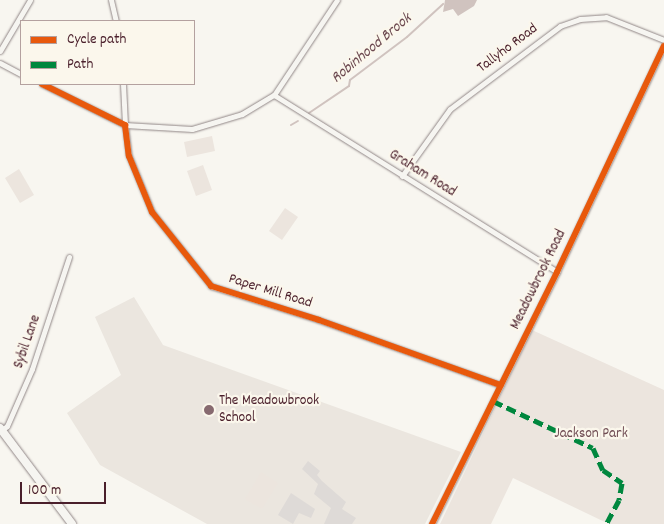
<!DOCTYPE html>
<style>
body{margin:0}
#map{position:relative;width:664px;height:524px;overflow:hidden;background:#f8f6f0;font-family:Dekko,sans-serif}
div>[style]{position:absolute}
.built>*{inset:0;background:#ebe6df}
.green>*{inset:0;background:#ece5de}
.water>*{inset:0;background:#d0c3bf}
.stream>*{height:2px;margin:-1px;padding:0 1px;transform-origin:1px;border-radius:1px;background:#d0c3bf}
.building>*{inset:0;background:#dedad7}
.roads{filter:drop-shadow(0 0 1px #918787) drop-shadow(0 0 1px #918787)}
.street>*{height:5px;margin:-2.5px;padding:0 2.5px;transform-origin:2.5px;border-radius:2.5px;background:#f6f5f1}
.primary>*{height:8px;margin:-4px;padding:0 4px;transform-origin:4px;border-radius:4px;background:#f6f5f1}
.quiet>*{height:5px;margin-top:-2.5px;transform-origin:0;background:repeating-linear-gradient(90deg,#00873e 0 10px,transparent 0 15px)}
.cycleway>*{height:6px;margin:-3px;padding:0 3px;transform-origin:3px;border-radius:3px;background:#e8590c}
.dots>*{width:14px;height:14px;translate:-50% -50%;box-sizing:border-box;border:2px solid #fbf7ec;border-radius:50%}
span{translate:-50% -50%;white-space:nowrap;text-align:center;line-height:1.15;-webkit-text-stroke:4.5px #fbf7ec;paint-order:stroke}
.street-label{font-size:15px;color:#4a1f2b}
.poi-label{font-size:15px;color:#4a1f2b}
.left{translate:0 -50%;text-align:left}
.park-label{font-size:15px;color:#704d54}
.water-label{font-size:16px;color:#6d4a51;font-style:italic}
.legend{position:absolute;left:20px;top:20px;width:175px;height:65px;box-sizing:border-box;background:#fbf7ec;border:1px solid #b4a19f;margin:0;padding:6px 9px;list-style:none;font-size:15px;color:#4a1f2b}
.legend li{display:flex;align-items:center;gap:10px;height:25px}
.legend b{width:25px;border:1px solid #b4a19f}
.scale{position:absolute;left:20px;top:482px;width:86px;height:22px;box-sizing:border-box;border:2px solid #4a1f2b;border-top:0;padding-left:6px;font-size:15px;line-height:18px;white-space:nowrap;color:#4a1f2b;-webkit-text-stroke:4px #fbf7ec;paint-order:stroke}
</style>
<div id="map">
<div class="built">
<i style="clip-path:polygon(134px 297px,163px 345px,461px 452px,425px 524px,207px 524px,100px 465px,67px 413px,121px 375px,95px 317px)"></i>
</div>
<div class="green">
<i style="clip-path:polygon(212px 136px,215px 151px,187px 157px,184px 142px)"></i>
<i style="clip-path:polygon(203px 165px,212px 190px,196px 196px,187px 171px)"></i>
<i style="clip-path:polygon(19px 169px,34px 195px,20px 203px,5px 178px)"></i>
<i style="clip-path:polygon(285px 208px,298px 217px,282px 240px,269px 231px)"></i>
<i style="clip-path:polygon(532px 330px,664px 390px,664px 524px,609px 524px,513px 478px,491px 524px,440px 524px)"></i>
<i style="clip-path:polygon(261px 472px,278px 483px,262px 509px,245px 499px)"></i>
</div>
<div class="water">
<i style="clip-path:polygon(445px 0,477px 0,474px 6px,458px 16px,453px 9px,443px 12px)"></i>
</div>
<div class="stream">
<i style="left:309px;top:113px;width:48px;rotate:-34deg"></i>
<i style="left:349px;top:86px;width:6px;rotate:-81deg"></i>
<i style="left:350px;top:80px;width:71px;rotate:-37deg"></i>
<i style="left:407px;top:37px;width:49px;rotate:-42.5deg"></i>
<i style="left:291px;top:125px;width:8px;rotate:-30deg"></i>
</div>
<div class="building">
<i style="clip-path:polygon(308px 461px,320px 471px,317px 475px,322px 481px,346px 502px,342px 509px,356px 518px,352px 524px,324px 524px,331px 508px,314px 494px,318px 484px,302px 469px)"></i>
<i style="clip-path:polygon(291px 493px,315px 509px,311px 518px,299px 513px,293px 524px,278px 515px)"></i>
</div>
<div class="roads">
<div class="street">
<i style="left:111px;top:0;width:22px;rotate:77deg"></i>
<i style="left:0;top:51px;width:59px;rotate:-59.5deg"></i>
<i style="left:0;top:63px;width:24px;rotate:28deg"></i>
<i style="left:42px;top:84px;width:93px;rotate:26.3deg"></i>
<i style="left:125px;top:125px;width:31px;rotate:83deg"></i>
<i style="left:129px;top:156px;width:61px;rotate:67.7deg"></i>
<i style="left:152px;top:212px;width:95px;rotate:51.4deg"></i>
<i style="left:211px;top:286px;width:113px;rotate:17.5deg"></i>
<i style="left:319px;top:320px;width:193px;rotate:19.7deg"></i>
<i style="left:123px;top:84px;width:41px;rotate:87.2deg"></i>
<i style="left:125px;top:125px;width:67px;rotate:3.4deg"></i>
<i style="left:192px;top:129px;width:52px;rotate:-16.7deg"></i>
<i style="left:242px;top:114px;width:37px;rotate:-31deg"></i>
<i style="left:274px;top:95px;width:114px;rotate:-56.4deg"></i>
<i style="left:274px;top:95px;width:334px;rotate:32deg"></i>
<i style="left:402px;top:176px;width:82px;rotate:-54.4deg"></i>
<i style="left:450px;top:109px;width:138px;rotate:-37deg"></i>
<i style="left:560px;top:26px;width:21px;rotate:-19deg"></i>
<i style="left:580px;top:19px;width:26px;rotate:-4deg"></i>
<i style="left:606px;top:17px;width:62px;rotate:21.6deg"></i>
<i style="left:2px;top:430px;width:6px;rotate:-39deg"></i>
<i style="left:7px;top:426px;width:62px;rotate:-66.3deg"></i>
<i style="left:32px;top:369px;width:118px;rotate:-71.7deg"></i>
<i style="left:432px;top:524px;width:281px;rotate:-63.6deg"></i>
<i style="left:557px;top:272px;width:250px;rotate:-64.7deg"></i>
</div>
<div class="primary">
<i style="left:0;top:428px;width:120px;rotate:53.1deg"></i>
</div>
</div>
<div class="quiet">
<i style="left:493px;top:401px;width:110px;rotate:25.2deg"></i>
<i style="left:593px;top:448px;width:24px;rotate:66deg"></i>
<i style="left:603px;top:470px;width:23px;rotate:34deg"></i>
<i style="left:622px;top:483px;width:17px;rotate:100deg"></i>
<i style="left:619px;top:500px;width:27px;rotate:118deg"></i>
</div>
<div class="cycleway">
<i style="left:42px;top:84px;width:93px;rotate:26.3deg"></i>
<i style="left:125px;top:125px;width:31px;rotate:83deg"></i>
<i style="left:129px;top:156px;width:61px;rotate:67.7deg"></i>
<i style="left:152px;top:212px;width:95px;rotate:51.4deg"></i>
<i style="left:211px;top:286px;width:113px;rotate:17.5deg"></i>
<i style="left:319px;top:320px;width:193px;rotate:19.7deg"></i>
<i style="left:432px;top:524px;width:281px;rotate:-63.6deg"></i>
<i style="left:557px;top:272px;width:250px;rotate:-64.7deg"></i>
</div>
<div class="dots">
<i style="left:209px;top:410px;background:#876a70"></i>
</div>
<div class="street-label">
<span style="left:508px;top:49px;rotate:-37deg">Tallyho Road</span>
<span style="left:422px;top:174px;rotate:32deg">Graham Road</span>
<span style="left:539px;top:280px;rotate:-64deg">Meadowbrook Road</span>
<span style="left:270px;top:292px;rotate:17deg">Paper Mill Road</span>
<span style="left:28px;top:342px;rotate:-71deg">Sybil Lane</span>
</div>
<div class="poi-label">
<span class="left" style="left:219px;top:410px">The Meadowbrook<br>School</span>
</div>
<div class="park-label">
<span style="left:591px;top:435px">Jackson Park</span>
</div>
<div class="water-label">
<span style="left:372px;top:49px;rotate:-40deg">Robinhood Brook</span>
</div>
<ul class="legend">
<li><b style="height:6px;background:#e8590c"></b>Cycle path</li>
<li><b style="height:6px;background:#00873e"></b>Path</li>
</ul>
<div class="scale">100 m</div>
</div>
